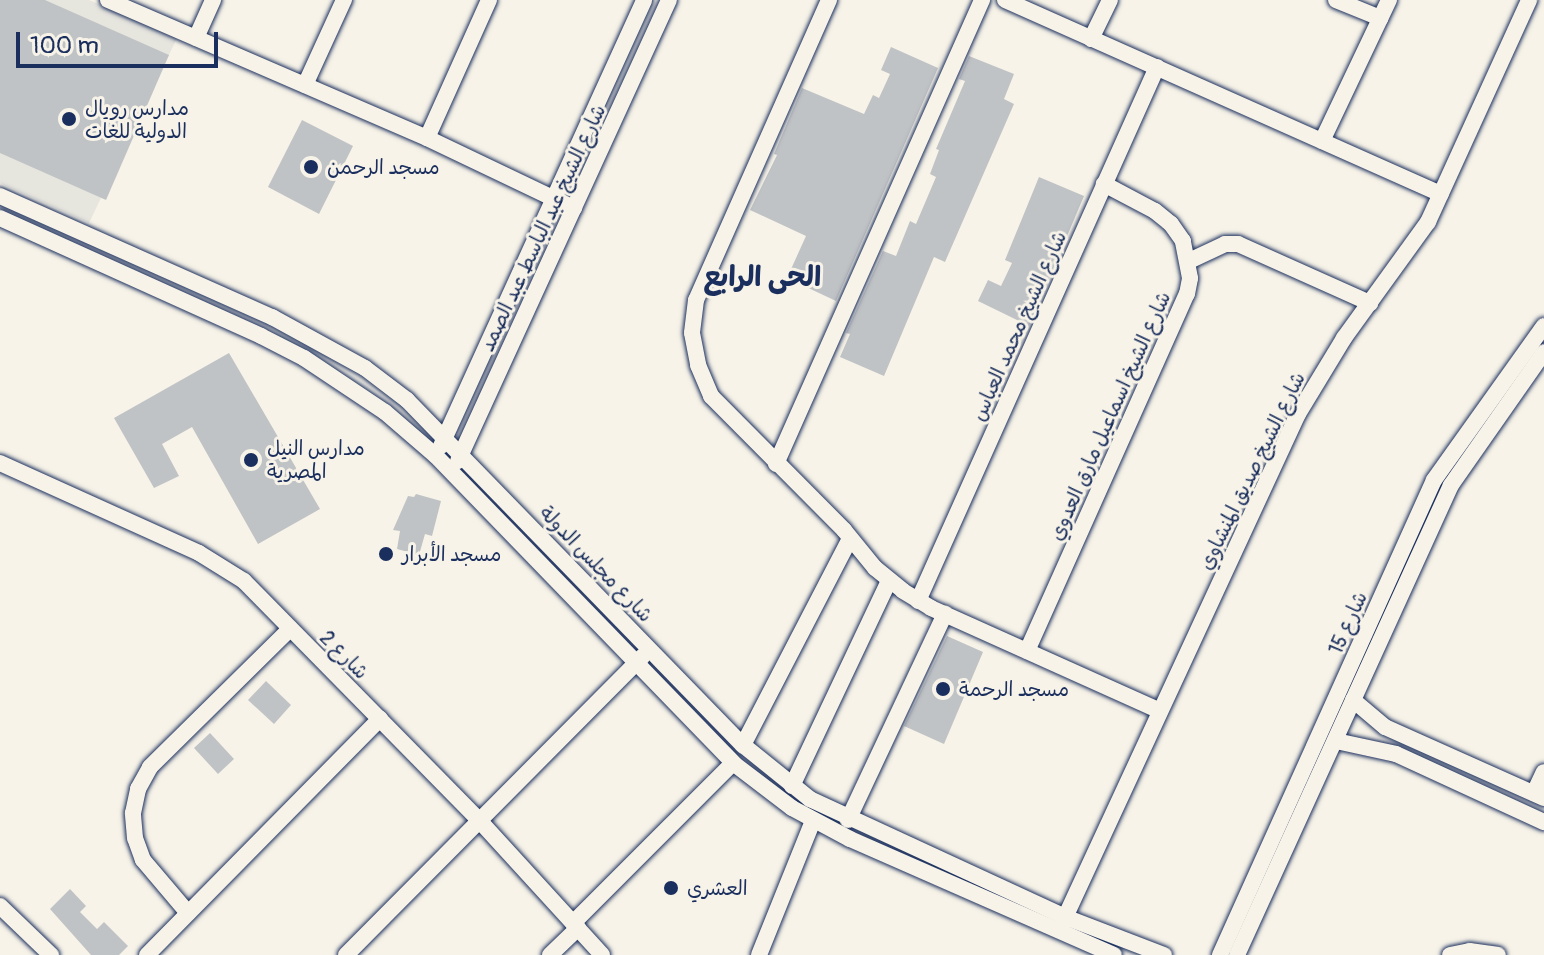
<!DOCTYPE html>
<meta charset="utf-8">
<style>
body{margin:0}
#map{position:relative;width:1544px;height:955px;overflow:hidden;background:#f7f3e8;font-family:Pangolin,"Playpen Sans Arabic",sans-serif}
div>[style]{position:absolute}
.built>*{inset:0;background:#e6e5de}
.building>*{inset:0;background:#c0c3c5}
.roads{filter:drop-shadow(0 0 2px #1b2f5e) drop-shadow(0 0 2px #1b2f5e)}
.minor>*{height:16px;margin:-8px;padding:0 8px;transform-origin:8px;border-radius:8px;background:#f7f3e8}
.dots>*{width:22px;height:22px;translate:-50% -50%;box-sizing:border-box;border:4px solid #f7f3e8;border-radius:50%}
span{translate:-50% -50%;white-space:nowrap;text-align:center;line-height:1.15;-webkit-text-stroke:6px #f7f3e8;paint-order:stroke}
.poi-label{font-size:20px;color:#1b2f5e}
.left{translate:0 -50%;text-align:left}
.street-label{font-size:20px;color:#1b2f5e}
.district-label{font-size:28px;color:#1b2f5e;font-weight:700}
.scale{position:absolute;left:16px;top:32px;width:202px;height:36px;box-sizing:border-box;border:4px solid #1b2f5e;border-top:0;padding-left:10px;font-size:24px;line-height:28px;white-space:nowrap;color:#1b2f5e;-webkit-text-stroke:6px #f7f3e8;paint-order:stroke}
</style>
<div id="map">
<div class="built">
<i style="clip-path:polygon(0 0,89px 0,177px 38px,89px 223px,0 183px)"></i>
</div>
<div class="building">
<i style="clip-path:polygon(0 0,45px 0,169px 55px,106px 200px,0 153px)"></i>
<i style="clip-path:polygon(891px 47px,938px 68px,836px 301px,787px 278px,806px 236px,750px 210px,777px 155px,774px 154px,802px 88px,864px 114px,873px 95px,879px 98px,890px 74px,881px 70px)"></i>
<i style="clip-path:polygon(969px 56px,1014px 74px,1004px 99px,1014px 104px,945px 262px,934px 257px,884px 376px,840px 357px,850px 334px,846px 333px,883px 251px,896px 256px,910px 221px,916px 224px,936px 177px,930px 174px,939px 150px,936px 149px,965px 81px,959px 79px)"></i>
<i style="clip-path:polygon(302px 120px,353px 146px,319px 214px,268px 187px)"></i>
<i style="clip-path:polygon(1039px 177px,1084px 196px,1029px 326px,978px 301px,988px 280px,1001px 286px,1012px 263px,1005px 260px)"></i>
<i style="clip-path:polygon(229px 353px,320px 509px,258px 544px,192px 427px,162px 444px,179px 476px,154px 488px,114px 418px)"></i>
<i style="clip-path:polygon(416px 494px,441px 501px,432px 536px,425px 534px,419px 555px,397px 549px,400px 531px,393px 530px,408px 496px,414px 497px)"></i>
<i style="clip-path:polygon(947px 636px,983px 652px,944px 744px,904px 726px)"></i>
<i style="clip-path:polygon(266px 681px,291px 705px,274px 724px,248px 700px)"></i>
<i style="clip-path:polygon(210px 733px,234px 759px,218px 774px,194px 748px)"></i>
<i style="clip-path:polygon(70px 889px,86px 906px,80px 912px,97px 929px,104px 922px,128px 946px,119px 955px,91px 955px,50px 909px)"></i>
</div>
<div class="roads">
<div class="minor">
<i style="left:108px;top:0;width:348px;rotate:23.4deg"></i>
<i style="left:427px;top:138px;width:163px;rotate:25.5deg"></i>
<i style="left:829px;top:0;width:328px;rotate:113.9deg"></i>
<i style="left:696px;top:300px;width:33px;rotate:97deg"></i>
<i style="left:692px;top:333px;width:33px;rotate:79deg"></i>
<i style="left:698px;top:365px;width:34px;rotate:67deg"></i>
<i style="left:711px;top:396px;width:189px;rotate:45.2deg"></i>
<i style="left:844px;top:530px;width:49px;rotate:50.8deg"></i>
<i style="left:875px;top:568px;width:36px;rotate:39deg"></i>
<i style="left:903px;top:591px;width:33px;rotate:31deg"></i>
<i style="left:931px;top:608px;width:251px;rotate:24.2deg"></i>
<i style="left:1005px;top:0;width:477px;rotate:24deg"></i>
<i style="left:1336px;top:0;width:48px;rotate:22.2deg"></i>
<i style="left:196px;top:38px;width:42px;rotate:-65.9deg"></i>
<i style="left:1091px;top:39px;width:43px;rotate:-64deg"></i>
<i style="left:305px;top:85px;width:94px;rotate:-65.4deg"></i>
<i style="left:427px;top:138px;width:151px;rotate:-65.8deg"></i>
<i style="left:1322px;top:141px;width:156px;rotate:-64.6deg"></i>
<i style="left:0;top:196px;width:298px;rotate:24deg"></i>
<i style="left:272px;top:317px;width:106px;rotate:28.7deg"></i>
<i style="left:365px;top:368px;width:53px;rotate:37.3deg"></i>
<i style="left:407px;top:400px;width:482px;rotate:45.8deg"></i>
<i style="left:743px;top:745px;width:86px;rotate:38.9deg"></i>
<i style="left:810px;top:799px;width:281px;rotate:24.8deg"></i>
<i style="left:1065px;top:917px;width:106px;rotate:21deg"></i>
<i style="left:0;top:218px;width:286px;rotate:24.3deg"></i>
<i style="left:261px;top:336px;width:48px;rotate:27.1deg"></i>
<i style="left:304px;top:358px;width:97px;rotate:33.7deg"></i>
<i style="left:385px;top:412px;width:67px;rotate:40.8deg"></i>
<i style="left:436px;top:456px;width:427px;rotate:45.9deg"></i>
<i style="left:733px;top:763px;width:74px;rotate:37.3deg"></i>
<i style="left:792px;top:808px;width:66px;rotate:28.1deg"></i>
<i style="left:850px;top:839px;width:288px;rotate:23.7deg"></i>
<i style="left:1189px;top:261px;width:40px;rotate:-25deg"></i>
<i style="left:1225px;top:244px;width:13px"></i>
<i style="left:1238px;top:244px;width:145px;rotate:24.1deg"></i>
<i style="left:441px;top:446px;width:490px;rotate:-65.5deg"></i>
<i style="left:458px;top:461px;width:507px;rotate:-65.41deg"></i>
<i style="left:0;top:463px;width:218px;rotate:24.3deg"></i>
<i style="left:199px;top:553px;width:53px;rotate:31.9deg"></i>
<i style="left:244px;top:581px;width:334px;rotate:45.5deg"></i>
<i style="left:478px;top:819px;width:184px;rotate:47.6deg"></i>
<i style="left:776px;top:464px;width:508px;rotate:-66.06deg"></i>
<i style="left:918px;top:601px;width:585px;rotate:-65.89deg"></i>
<i style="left:1027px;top:651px;width:391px;rotate:-65.9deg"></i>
<i style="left:1187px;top:294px;width:16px;rotate:-79deg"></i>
<i style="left:1190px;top:278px;width:38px;rotate:-101deg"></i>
<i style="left:1183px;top:241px;width:21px;rotate:-125deg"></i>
<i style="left:1171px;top:224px;width:21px;rotate:-141deg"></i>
<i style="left:1155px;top:211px;width:58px;rotate:-152.1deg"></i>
<i style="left:1353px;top:700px;width:42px;rotate:40.2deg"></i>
<i style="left:1385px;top:727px;width:174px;rotate:24.1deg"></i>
<i style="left:1336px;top:741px;width:61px;rotate:12.2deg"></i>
<i style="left:1396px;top:754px;width:163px;rotate:24.7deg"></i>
<i style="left:743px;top:745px;width:232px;rotate:-62.6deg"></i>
<i style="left:792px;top:786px;width:227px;rotate:-64.7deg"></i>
<i style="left:1534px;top:793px;width:23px;rotate:-65deg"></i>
<i style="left:848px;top:820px;width:228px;rotate:-64.8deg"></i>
<i style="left:0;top:906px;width:71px;rotate:43.9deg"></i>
<i style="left:188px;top:913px;width:70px;rotate:-130.3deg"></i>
<i style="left:143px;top:860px;width:23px;rotate:-110deg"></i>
<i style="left:135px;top:838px;width:25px;rotate:-95deg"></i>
<i style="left:133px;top:813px;width:25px;rotate:-78deg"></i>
<i style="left:138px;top:789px;width:25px;rotate:-61deg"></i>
<i style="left:150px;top:767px;width:197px;rotate:-44.6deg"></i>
<i style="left:573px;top:923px;width:226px;rotate:-45deg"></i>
<i style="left:1062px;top:924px;width:562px;rotate:-65.17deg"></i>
<i style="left:1298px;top:414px;width:89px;rotate:-58.8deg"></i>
<i style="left:1344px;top:338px;width:143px;rotate:-54.1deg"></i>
<i style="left:1428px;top:222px;width:244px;rotate:-65.5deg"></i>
<i style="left:147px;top:955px;width:332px;rotate:-45.4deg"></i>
<i style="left:346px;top:955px;width:421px;rotate:-45.2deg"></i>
<i style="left:550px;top:955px;width:39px;rotate:-44deg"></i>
<i style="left:759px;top:955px;width:144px;rotate:-68.1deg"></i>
<i style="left:1220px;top:955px;width:521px;rotate:-65.75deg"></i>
<i style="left:1434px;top:480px;width:189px;rotate:-54.5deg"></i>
<i style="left:1237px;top:955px;width:516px;rotate:-65.52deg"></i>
<i style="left:1451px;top:485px;width:162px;rotate:-55deg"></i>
<i style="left:1450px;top:955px;width:20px;rotate:-11deg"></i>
<i style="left:1470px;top:951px;width:28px;rotate:8deg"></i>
</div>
</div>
<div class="dots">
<i style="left:69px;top:119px;background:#1b2f5e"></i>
<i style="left:311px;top:167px;background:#1b2f5e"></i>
<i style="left:251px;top:460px;background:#1b2f5e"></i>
<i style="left:386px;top:554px;background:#1b2f5e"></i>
<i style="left:943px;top:689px;background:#1b2f5e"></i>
<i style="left:671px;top:888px;background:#1b2f5e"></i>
</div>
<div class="poi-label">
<span class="left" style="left:85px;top:120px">مدارس رويال<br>الدولية للغات</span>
<span class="left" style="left:327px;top:167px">مسجد الرحمن</span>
<span class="left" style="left:267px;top:460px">مدارس النيل<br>المصرية</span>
<span class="left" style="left:402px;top:554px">مسجد الأبرار</span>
<span class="left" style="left:959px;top:689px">مسجد الرحمة</span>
<span class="left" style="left:687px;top:888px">العشري</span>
</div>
<div class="street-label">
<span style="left:543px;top:228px;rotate:-65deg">شارع الشيخ عبد الباسط عبد الصمد</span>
<span style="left:1019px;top:326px;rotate:-66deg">شارع الشيخ محمد العباس</span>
<span style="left:1110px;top:416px;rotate:-66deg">شارع الشيخ اسماعيل مارق العدوي</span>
<span style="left:1252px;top:471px;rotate:-64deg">شارع الشيخ صديق المنشاوي</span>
<span style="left:596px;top:564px;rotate:46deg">شارع مجلس الدولة</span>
<span style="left:1348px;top:623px;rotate:-66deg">شارع 15</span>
<span style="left:344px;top:655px;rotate:45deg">شارع 2</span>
</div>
<div class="district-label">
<span style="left:762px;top:278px">الحى الرابع</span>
</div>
<div class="scale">100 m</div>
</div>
